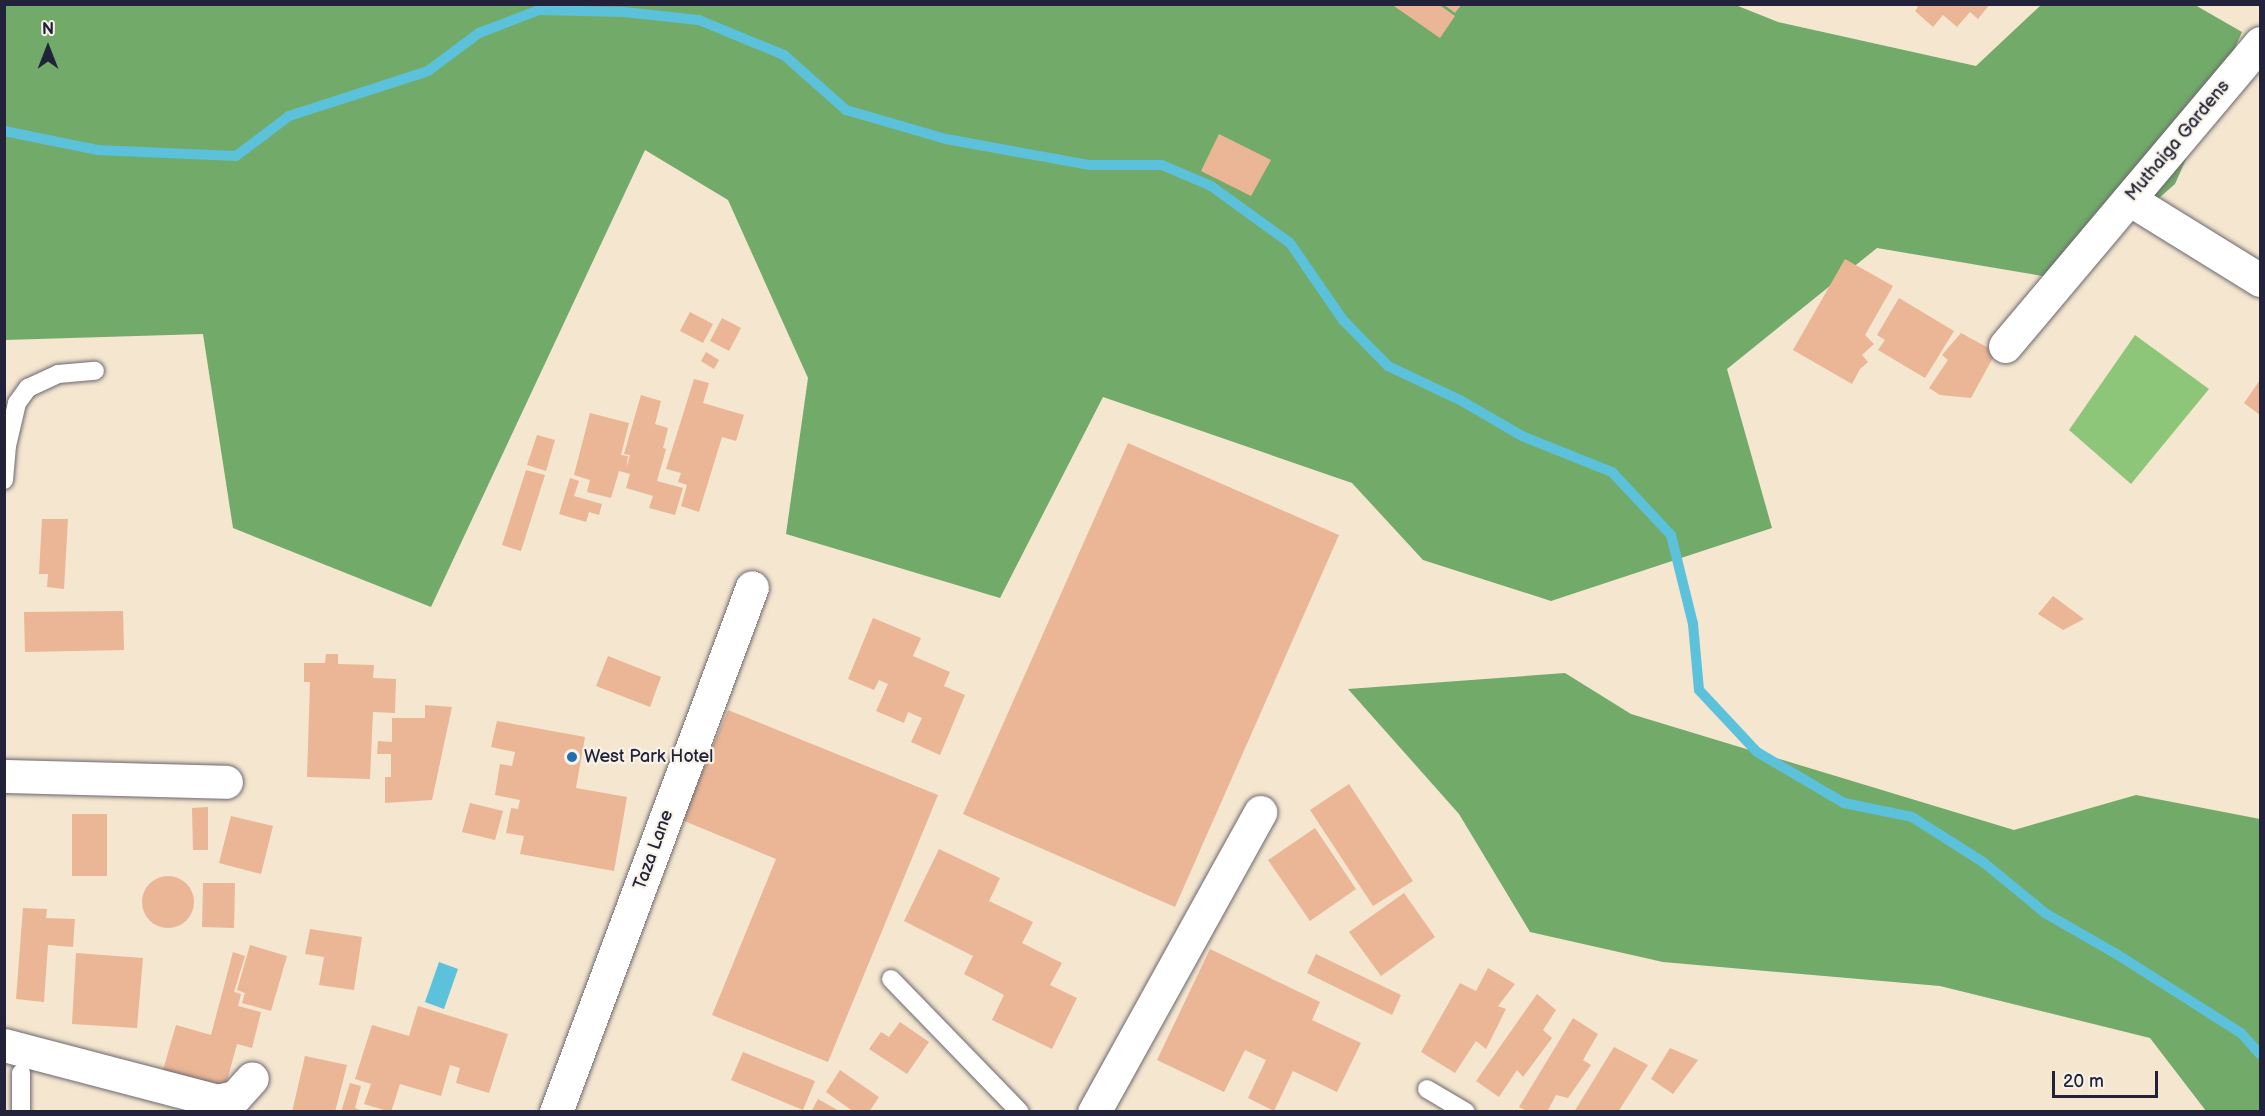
<!DOCTYPE html>
<style>
body{margin:0}
#map{position:relative;width:2265px;height:1116px;overflow:hidden;background:#f4e6cf;font-family:"Balsamiq Sans",sans-serif}
div>[style]{position:absolute}
.green>*{inset:0;background:#8ec679}
.forest>*{inset:0;background:#72ab69}
.water>*{inset:0;background:#5cc1da}
.stream>*{height:10px;margin:-5px;padding:0 5px;transform-origin:5px;border-radius:5px;background:#5cc1da}
.building>*{inset:0;background:#eab696}
.round{border-radius:50%}
.roads{filter:drop-shadow(0 0 2px #6c676f) drop-shadow(0 0 2px #6c676f)}
.lane>*{height:18px;margin:-9px;padding:0 9px;transform-origin:9px;border-radius:9px;background:#fff}
.street>*{height:33px;margin:-16.5px;padding:0 16.5px;transform-origin:16.5px;border-radius:16.5px;background:#fff}
.dots>*{width:16px;height:16px;translate:-50% -50%;box-sizing:border-box;border:3px solid #f7f3e8;border-radius:50%}
span{translate:-50% -50%;white-space:nowrap;text-align:center;line-height:1.15;-webkit-text-stroke:4.5px #f7f3e8;paint-order:stroke}
.street-label{font-size:18px;color:#22223b}
.poi-label{font-size:18px;color:#22223b}
.left{translate:0 -50%;text-align:left}
.frame{position:absolute;inset:0;border:6px solid #22223b;pointer-events:none}
.north{position:absolute;left:18px;top:18px;width:60px;height:60px;-webkit-text-stroke:4px #f7f3e8;paint-order:stroke;rotate:0deg;font-size:16px;font-weight:700;line-height:24px;text-align:center;color:#22223b}
.north::after{content:'';display:block;margin:auto;width:21px;height:27px;background:#22223b;clip-path:polygon(50% 0,100% 100%,50% 72%,0 100%)}
.scale{position:absolute;left:2052px;top:1071px;width:106px;height:27px;box-sizing:border-box;border:3px solid #22223b;border-top:0;padding-left:8px;font-size:18px;line-height:21px;white-space:nowrap;color:#22223b;-webkit-text-stroke:4px #f7f3e8;paint-order:stroke}
</style>
<div id="map">
<div class="green">
<i style="clip-path:polygon(2135px 335px,2209px 389px,2131px 484px,2069px 430px)"></i>
</div>
<div class="forest">
<i style="clip-path:polygon(1733px 4px,1778px 22px,1976px 66px,2041px 5px,2195px 5px,2242px 32px,2175px 184px,2066px 280px,1877px 248px,1727px 369px,1772px 528px,1551px 601px,1423px 560px,1352px 483px,1103px 397px,1000px 598px,786px 534px,808px 378px,728px 200px,645px 150px,431px 607px,233px 528px,203px 334px,5px 340px,4px 5px)"></i>
<i style="clip-path:polygon(1565px 673px,1631px 714px,2014px 830px,2136px 795px,2260px 819px,2260px 1111px,2206px 1111px,2150px 1038px,1940px 986px,1663px 962px,1530px 932px,1459px 814px,1348px 689px)"></i>
</div>
<div class="water">
<i style="clip-path:polygon(439px 962px,458px 969px,444px 1009px,425px 1002px)"></i>
</div>
<div class="stream">
<i style="left:4px;top:131px;width:95px;rotate:11.5deg"></i>
<i style="left:97px;top:150px;width:139px;rotate:2.5deg"></i>
<i style="left:236px;top:156px;width:66px;rotate:-37deg"></i>
<i style="left:289px;top:116px;width:146px;rotate:-17.9deg"></i>
<i style="left:428px;top:71px;width:64px;rotate:-36.7deg"></i>
<i style="left:479px;top:33px;width:64px;rotate:-21deg"></i>
<i style="left:539px;top:10px;width:85px;rotate:1.3deg"></i>
<i style="left:624px;top:12px;width:75px;rotate:6.1deg"></i>
<i style="left:699px;top:20px;width:92px;rotate:22.4deg"></i>
<i style="left:784px;top:55px;width:83px;rotate:41.6deg"></i>
<i style="left:846px;top:110px;width:104px;rotate:16.2deg"></i>
<i style="left:946px;top:139px;width:145px;rotate:10.3deg"></i>
<i style="left:1089px;top:165px;width:73px"></i>
<i style="left:1162px;top:165px;width:53px;rotate:23.2deg"></i>
<i style="left:1211px;top:186px;width:97px;rotate:35.8deg"></i>
<i style="left:1290px;top:243px;width:93px;rotate:55.5deg"></i>
<i style="left:1343px;top:320px;width:64px;rotate:45.6deg"></i>
<i style="left:1388px;top:366px;width:80px;rotate:25.3deg"></i>
<i style="left:1460px;top:400px;width:72px;rotate:30.1deg"></i>
<i style="left:1522px;top:436px;width:97px;rotate:21.8deg"></i>
<i style="left:1612px;top:472px;width:86px;rotate:46.9deg"></i>
<i style="left:1671px;top:535px;width:92px;rotate:76.1deg"></i>
<i style="left:1693px;top:624px;width:66px;rotate:84.8deg"></i>
<i style="left:1699px;top:690px;width:85px;rotate:46.9deg"></i>
<i style="left:1757px;top:752px;width:101px;rotate:30.4deg"></i>
<i style="left:1844px;top:803px;width:69px;rotate:11.6deg"></i>
<i style="left:1912px;top:817px;width:84px;rotate:32.4deg"></i>
<i style="left:1983px;top:862px;width:80px;rotate:39.4deg"></i>
<i style="left:2045px;top:913px;width:84px;rotate:29.9deg"></i>
<i style="left:2118px;top:955px;width:146px;rotate:32.4deg"></i>
<i style="left:2241px;top:1033px;width:28px;rotate:48deg"></i>
</div>
<div class="building">
<i style="clip-path:polygon(1391px 4px,1438px 4px,1455px 16px,1440px 38px)"></i>
<i style="clip-path:polygon(1443px 4px,1462px 4px,1455px 13px)"></i>
<i style="clip-path:polygon(1915px 4px,1990px 4px,1978px 19px,1970px 12px,1957px 27px,1943px 15px,1933px 27px,1915px 11px,1918px 7px)"></i>
<i style="clip-path:polygon(1219px 134px,1271px 160px,1251px 196px,1201px 171px)"></i>
<i style="clip-path:polygon(1845px 259px,1893px 286px,1865px 335px,1874px 344px,1862px 355px,1868px 362px,1860px 369px,1852px 384px,1793px 350px)"></i>
<i style="clip-path:polygon(1899px 298px,1954px 331px,1925px 378px,1878px 350px,1885px 340px,1877px 335px)"></i>
<i style="clip-path:polygon(690px 312px,713px 324px,703px 343px,680px 331px)"></i>
<i style="clip-path:polygon(722px 318px,741px 328px,729px 351px,710px 341px)"></i>
<i style="clip-path:polygon(1961px 333px,1996px 352px,1971px 398px,1940px 395px,1929px 388px,1948px 360px,1942px 355px)"></i>
<i style="clip-path:polygon(706px 352px,719px 360px,714px 369px,701px 361px)"></i>
<i style="clip-path:polygon(694px 379px,709px 383px,703px 403px,744px 415px,736px 441px,722px 437px,699px 512px,681px 506px,687px 485px,678px 482px,681px 473px,666px 469px)"></i>
<i style="clip-path:polygon(2260px 380px,2260px 415px,2244px 403px)"></i>
<i style="clip-path:polygon(641px 395px,661px 401px,655px 424px,668px 428px,663px 448px,666px 449px,657px 481px,683px 488px,675px 515px,649px 508px,653px 496px,626px 488px,630px 474px,619px 471px,611px 498px,587px 492px,590px 480px,574px 475px,590px 413px,629px 423px,621px 455px,628px 456px,626px 469px,630px 455px,624px 454px)"></i>
<i style="clip-path:polygon(537px 435px,555px 440px,546px 471px,527px 465px)"></i>
<i style="clip-path:polygon(1128px 443px,1339px 535px,1175px 907px,963px 814px)"></i>
<i style="clip-path:polygon(526px 470px,545px 475px,521px 551px,502px 545px)"></i>
<i style="clip-path:polygon(570px 478px,579px 481px,574px 496px,602px 504px,599px 515px,589px 512px,586px 522px,559px 514px)"></i>
<i style="clip-path:polygon(42px 519px,68px 519px,64px 589px,47px 587px,48px 574px,39px 574px)"></i>
<i style="clip-path:polygon(2053px 596px,2084px 619px,2063px 630px,2038px 614px)"></i>
<i style="clip-path:polygon(123px 611px,124px 650px,25px 652px,24px 612px)"></i>
<i style="clip-path:polygon(873px 618px,921px 638px,913px 656px,950px 672px,944px 686px,965px 695px,940px 755px,911px 742px,922px 718px,908px 712px,904px 723px,876px 711px,888px 684px,879px 680px,874px 690px,848px 679px)"></i>
<i style="clip-path:polygon(326px 654px,338px 654px,338px 664px,374px 665px,373px 678px,396px 679px,395px 713px,373px 712px,370px 779px,307px 777px,310px 682px,304px 682px,304px 663px,325px 663px)"></i>
<i style="clip-path:polygon(608px 656px,661px 677px,650px 707px,596px 686px)"></i>
<i style="clip-path:polygon(425px 705px,452px 707px,432px 800px,385px 803px,385px 777px,391px 777px,391px 754px,377px 754px,378px 741px,392px 742px,392px 718px,425px 718px)"></i>
<i style="clip-path:polygon(728px 710px,938px 795px,828px 1062px,712px 1015px,776px 859px,682px 820px)"></i>
<i style="clip-path:polygon(497px 721px,585px 737px,576px 788px,627px 797px,614px 871px,520px 854px,524px 836px,506px 833px,511px 808px,518px 809px,520px 800px,495px 795px,500px 764px,512px 766px,515px 752px,491px 747px)"></i>
<i style="clip-path:polygon(1349px 784px,1413px 881px,1373px 906px,1310px 810px)"></i>
<i style="clip-path:polygon(470px 803px,503px 811px,495px 840px,462px 832px)"></i>
<i style="clip-path:polygon(208px 807px,208px 850px,193px 850px,192px 808px)"></i>
<i style="clip-path:polygon(72px 814px,107px 814px,107px 876px,72px 876px)"></i>
<i style="clip-path:polygon(231px 816px,273px 826px,261px 874px,219px 863px)"></i>
<i style="clip-path:polygon(1315px 828px,1356px 889px,1310px 921px,1268px 860px)"></i>
<i style="clip-path:polygon(939px 849px,1000px 878px,989px 901px,1033px 922px,1022px 943px,1062px 963px,1050px 985px,1077px 998px,1052px 1049px,992px 1020px,1004px 995px,964px 974px,973px 956px,904px 921px)"></i>
<i class="round" style="left:142px;top:876px;width:52px;height:52px"></i>
<i style="clip-path:polygon(203px 883px,235px 883px,234px 928px,202px 927px)"></i>
<i style="clip-path:polygon(1404px 893px,1435px 937px,1381px 976px,1349px 932px)"></i>
<i style="clip-path:polygon(23px 908px,47px 909px,46px 918px,75px 919px,73px 947px,48px 945px,44px 1002px,16px 999px)"></i>
<i style="clip-path:polygon(310px 929px,362px 937px,354px 990px,319px 985px,324px 957px,305px 954px)"></i>
<i style="clip-path:polygon(250px 945px,287px 956px,271px 1011px,242px 1003px,245px 993px,237px 990px)"></i>
<i style="clip-path:polygon(1210px 949px,1320px 1002px,1312px 1020px,1361px 1043px,1337px 1092px,1293px 1071px,1274px 1111px,1248px 1098px,1266px 1060px,1245px 1050px,1224px 1092px,1157px 1060px)"></i>
<i style="clip-path:polygon(233px 952px,245px 956px,234px 992px,241px 994px,238px 1006px,261px 1012px,252px 1048px,237px 1044px,225px 1088px,163px 1070px,176px 1025px,211px 1035px)"></i>
<i style="clip-path:polygon(76px 953px,143px 958px,137px 1028px,72px 1024px)"></i>
<i style="clip-path:polygon(1316px 954px,1401px 995px,1392px 1015px,1307px 973px)"></i>
<i style="clip-path:polygon(1488px 968px,1515px 984px,1498px 1006px,1506px 1009px,1486px 1049px,1476px 1041px,1455px 1073px,1421px 1052px,1460px 983px,1476px 991px)"></i>
<i style="clip-path:polygon(1537px 994px,1556px 1010px,1543px 1030px,1552px 1038px,1523px 1077px,1517px 1070px,1499px 1097px,1476px 1081px)"></i>
<i style="clip-path:polygon(418px 1006px,508px 1034px,489px 1093px,456px 1083px,460px 1068px,450px 1065px,441px 1096px,400px 1084px,391px 1112px,364px 1104px,371px 1084px,355px 1079px,372px 1025px,409px 1036px)"></i>
<i style="clip-path:polygon(1573px 1018px,1598px 1034px,1583px 1060px,1591px 1065px,1568px 1098px,1556px 1095px,1547px 1112px,1529px 1112px,1519px 1107px)"></i>
<i style="clip-path:polygon(900px 1022px,929px 1042px,907px 1074px,869px 1049px,881px 1032px,889px 1037px)"></i>
<i style="clip-path:polygon(1614px 1047px,1648px 1065px,1618px 1112px,1574px 1112px)"></i>
<i style="clip-path:polygon(1670px 1048px,1698px 1060px,1673px 1094px,1651px 1079px)"></i>
<i style="clip-path:polygon(743px 1052px,815px 1081px,803px 1110px,731px 1080px)"></i>
<i style="clip-path:polygon(305px 1056px,347px 1065px,335px 1112px,292px 1112px)"></i>
<i style="clip-path:polygon(840px 1070px,879px 1097px,869px 1112px,854px 1112px,826px 1092px)"></i>
<i style="clip-path:polygon(350px 1083px,361px 1086px,355px 1108px,365px 1112px,341px 1112px)"></i>
<i style="clip-path:polygon(818px 1099px,841px 1112px,811px 1112px)"></i>
</div>
<div class="roads">
<div class="lane">
<i style="left:4px;top:480px;width:34px;rotate:-85deg"></i>
<i style="left:7px;top:446px;width:44px;rotate:-76.9deg"></i>
<i style="left:17px;top:403px;width:19px;rotate:-54deg"></i>
<i style="left:28px;top:388px;width:33px;rotate:-25deg"></i>
<i style="left:58px;top:374px;width:37px;rotate:-5deg"></i>
<i style="left:891px;top:979px;width:185px;rotate:45.9deg"></i>
<i style="left:1427px;top:1089px;width:45px;rotate:30.5deg"></i>
<i style="left:21px;top:1112px;width:39px;rotate:-90deg"></i>
</div>
<div class="street">
<i style="left:2129px;top:199px;width:154px;rotate:31.7deg"></i>
<i style="left:2005px;top:346px;width:396px;rotate:-49.9deg"></i>
<i style="left:4px;top:776px;width:222px;rotate:1.5deg"></i>
<i style="left:4px;top:1045px;width:220px;rotate:14.7deg"></i>
<i style="left:217px;top:1101px;width:18px;rotate:-13deg"></i>
<i style="left:235px;top:1097px;width:25px;rotate:-48deg"></i>
<i style="left:556px;top:1112px;width:560px;rotate:-69.53deg"></i>
<i style="left:1094px;top:1112px;width:343px;rotate:-61deg"></i>
</div>
</div>
<div class="dots">
<i style="left:572px;top:757px;background:#1f6fb2"></i>
</div>
<div class="street-label">
<span style="left:2178px;top:141px;rotate:-50deg">Muthaiga Gardens</span>
<span style="left:654px;top:850px;rotate:-70deg">Taza Lane</span>
</div>
<div class="poi-label">
<span class="left" style="left:584px;top:757px">West Park Hotel</span>
</div>
<div class="frame"></div>
<div class="north">N</div>
<div class="scale">20 m</div>
</div>
